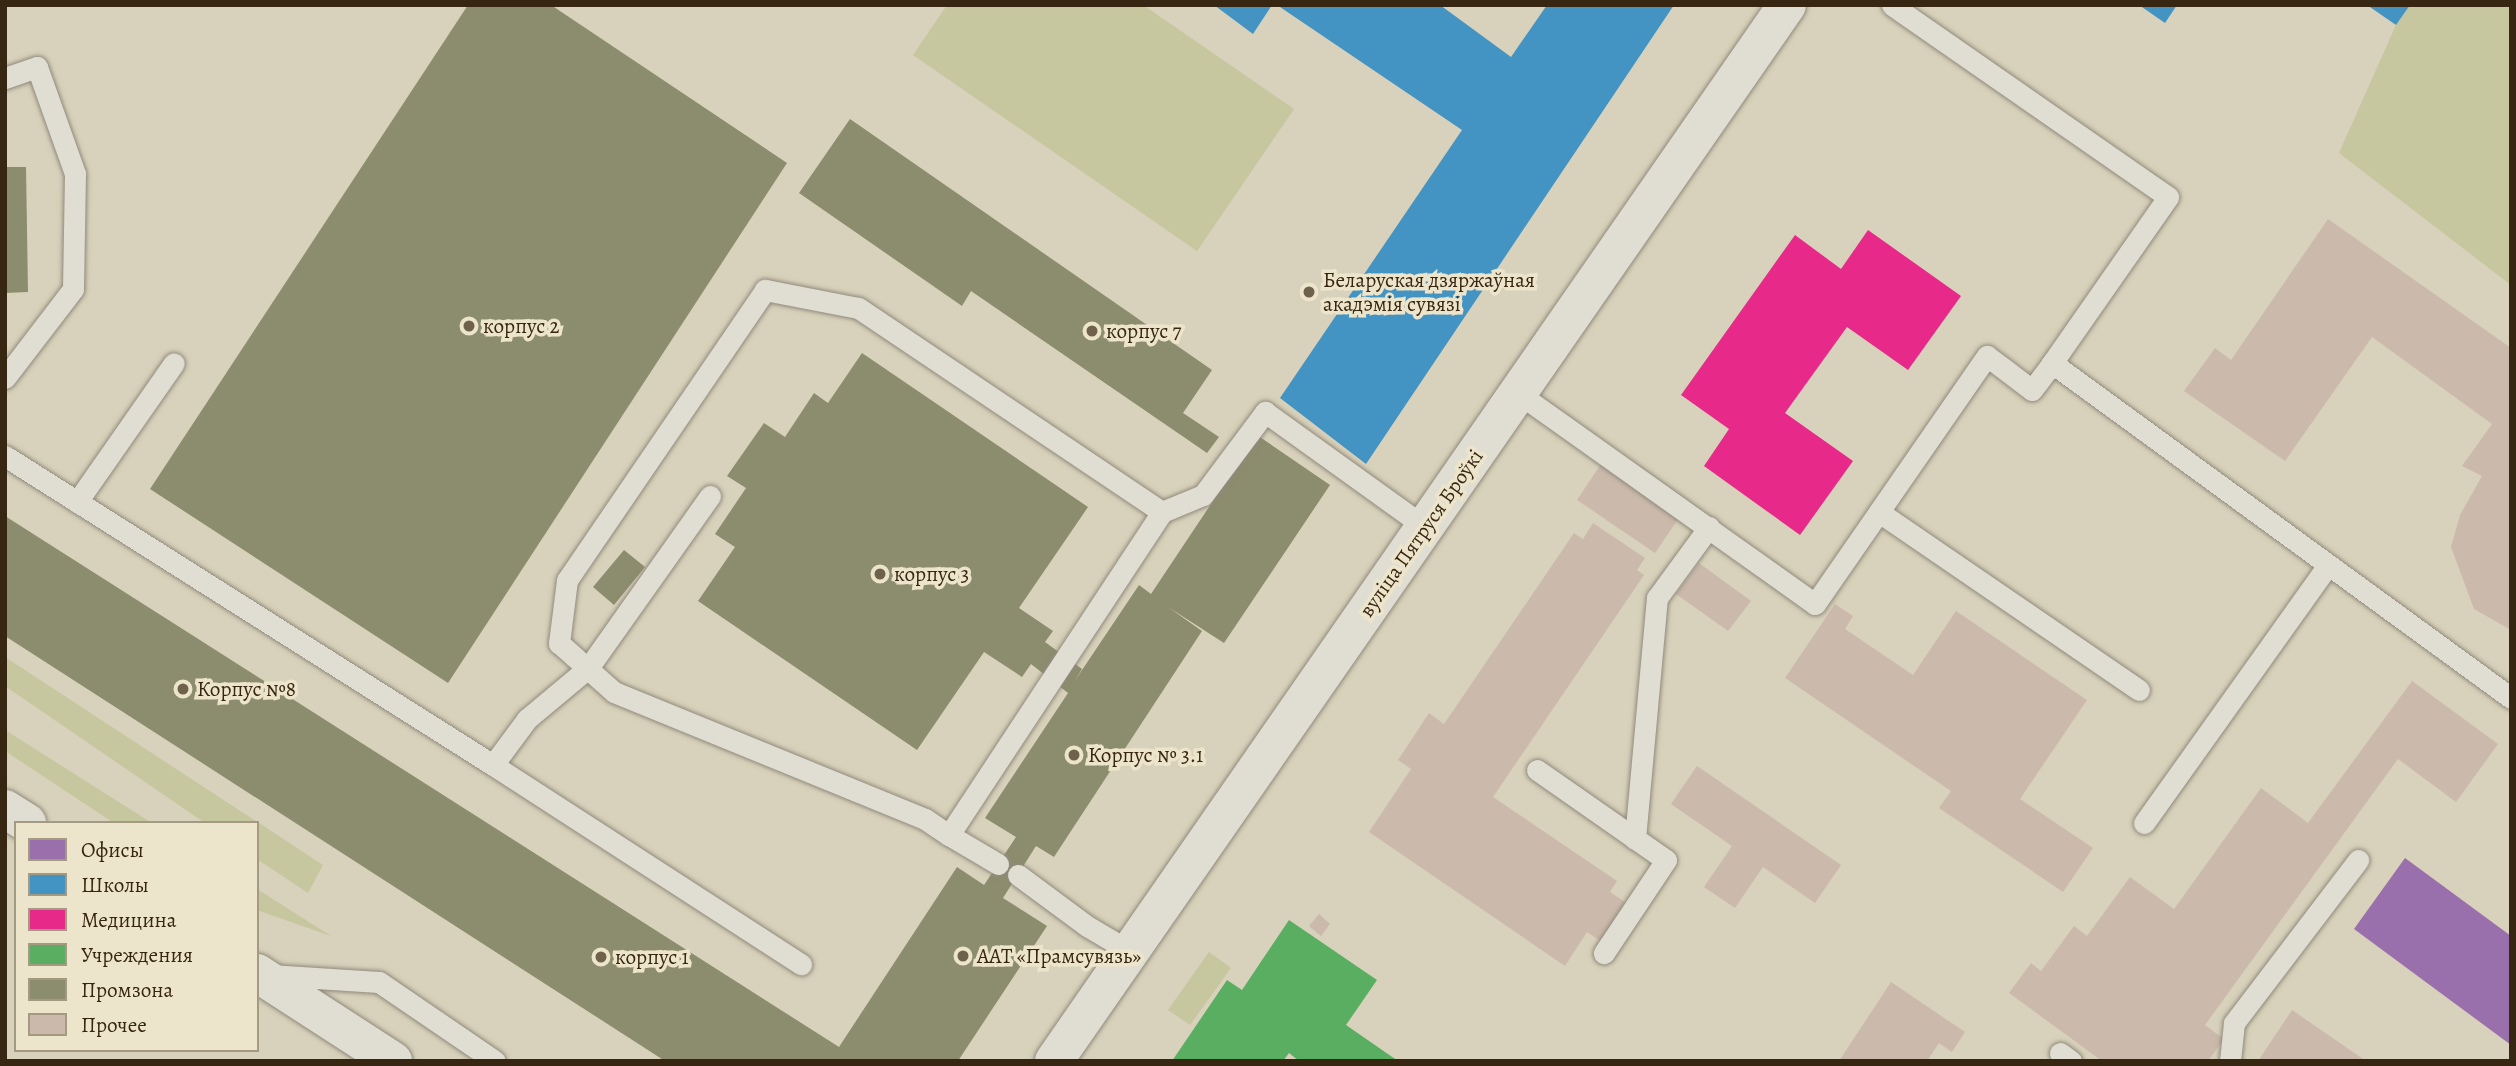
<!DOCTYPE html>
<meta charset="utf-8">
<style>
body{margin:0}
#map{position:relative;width:2516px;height:1066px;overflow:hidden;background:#d8d1bb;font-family:Alegreya,serif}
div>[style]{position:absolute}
.green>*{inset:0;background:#c6c69f}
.offices>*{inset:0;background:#9970ab}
.schools>*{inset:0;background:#4393c3}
.health>*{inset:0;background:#e7298a}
.public>*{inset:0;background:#5aae61}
.industry>*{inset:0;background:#8c8c6e}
.building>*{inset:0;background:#cbbaac}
.roads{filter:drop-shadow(0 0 2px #908a7b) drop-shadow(0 0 2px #908a7b)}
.lane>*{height:21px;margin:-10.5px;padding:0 10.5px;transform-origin:10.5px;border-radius:10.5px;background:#e0ddd2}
.street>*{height:38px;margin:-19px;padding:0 19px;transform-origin:19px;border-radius:19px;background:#e0ddd2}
.secondary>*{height:38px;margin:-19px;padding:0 19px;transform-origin:19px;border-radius:19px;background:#e0ddd2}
.dots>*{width:19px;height:19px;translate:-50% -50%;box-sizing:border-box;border:4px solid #ede5cb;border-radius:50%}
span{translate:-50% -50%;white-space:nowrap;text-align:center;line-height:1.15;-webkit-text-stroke:7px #ede5cb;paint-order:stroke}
.poi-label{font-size:21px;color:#372612}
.left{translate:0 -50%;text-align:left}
.street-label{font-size:21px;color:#372612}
.frame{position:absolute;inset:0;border:7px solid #372612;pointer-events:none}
.legend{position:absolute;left:14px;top:821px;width:245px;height:231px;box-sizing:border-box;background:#ede5cb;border:2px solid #a49981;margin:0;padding:9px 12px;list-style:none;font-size:21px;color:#372612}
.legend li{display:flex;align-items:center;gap:14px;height:35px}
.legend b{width:35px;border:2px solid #a49981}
</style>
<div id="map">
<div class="green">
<i style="clip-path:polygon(947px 5px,1143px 5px,1294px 109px,1197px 251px,913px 55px)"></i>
<i style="clip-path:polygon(2410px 5px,2511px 5px,2511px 285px,2339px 153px,2396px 25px)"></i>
<i style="clip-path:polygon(5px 657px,323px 865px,308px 893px,257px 859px,257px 823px,205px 823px,5px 686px)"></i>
<i style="clip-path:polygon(5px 730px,152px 823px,114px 823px,5px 751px)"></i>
<i style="clip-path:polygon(257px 889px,331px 936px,257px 910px)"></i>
<i style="clip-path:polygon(1209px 952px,1231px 968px,1190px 1025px,1168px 1010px)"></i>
</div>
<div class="offices">
<i style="clip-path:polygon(2405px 858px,2511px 936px,2511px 1045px,2354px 929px)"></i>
</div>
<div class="schools">
<i style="clip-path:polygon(1214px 5px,1272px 5px,1253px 34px)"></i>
<i style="clip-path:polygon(1277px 5px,1440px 5px,1511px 57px,1547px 5px,1674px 5px,1366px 464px,1280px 398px,1462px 130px)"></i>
<i style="clip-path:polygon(2139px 5px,2177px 5px,2165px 23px)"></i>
<i style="clip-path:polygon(2367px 5px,2410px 5px,2396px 25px)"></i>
</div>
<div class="health">
<i style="clip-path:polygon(1868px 230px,1961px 296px,1908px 370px,1847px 327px,1785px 413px,1853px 461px,1800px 535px,1704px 466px,1729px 429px,1681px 395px,1795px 235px,1841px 269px)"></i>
</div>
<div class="public">
<i style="clip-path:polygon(1289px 920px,1377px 980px,1346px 1025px,1398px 1061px,1299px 1061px,1289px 1053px,1283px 1061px,1172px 1061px,1227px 980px,1242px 990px)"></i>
</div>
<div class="industry">
<i style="clip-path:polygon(468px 5px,551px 5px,787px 163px,448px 683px,150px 489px)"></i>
<i style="clip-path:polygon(850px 119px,1212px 370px,1183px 413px,1219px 437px,1207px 453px,971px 291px,962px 306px,799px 193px)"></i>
<i style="clip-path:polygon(5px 167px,26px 167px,28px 292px,5px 293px)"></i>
<i style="clip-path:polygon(862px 353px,1088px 507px,1019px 608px,1053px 631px,1045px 642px,1082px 669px,1074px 682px,1139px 585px,1151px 594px,1257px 435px,1330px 485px,1224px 643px,1168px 607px,1202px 631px,1054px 857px,1036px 846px,1003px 898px,1047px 926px,958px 1061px,665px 1061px,5px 636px,5px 516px,839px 1047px,957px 867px,984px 885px,1016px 837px,985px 818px,1068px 693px,1031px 664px,1022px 677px,984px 652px,917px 750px,698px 601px,735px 547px,715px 534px,746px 488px,727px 476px,764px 423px,785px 437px,814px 393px,828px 403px)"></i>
<i style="clip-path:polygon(624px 550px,645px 567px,614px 605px,593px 587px)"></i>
</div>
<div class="building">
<i style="clip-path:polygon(2328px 219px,2511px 348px,2511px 630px,2474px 609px,2451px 547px,2460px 515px,2482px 476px,2462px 466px,2492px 424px,2372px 337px,2285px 461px,2184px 391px,2215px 348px,2231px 360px)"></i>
<i style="clip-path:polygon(1601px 464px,1679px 518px,1655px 553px,1577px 500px)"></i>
<i style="clip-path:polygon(1593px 523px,1645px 558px,1637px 570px,1644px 575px,1493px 797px,1617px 881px,1610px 892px,1628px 904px,1602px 942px,1587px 932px,1565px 966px,1369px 832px,1411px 769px,1398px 760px,1429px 713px,1444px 724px,1574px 533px,1583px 539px)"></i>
<i style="clip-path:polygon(1699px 563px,1751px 601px,1728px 631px,1676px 594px)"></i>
<i style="clip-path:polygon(1835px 604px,1853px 616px,1845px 629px,1913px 675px,1956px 611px,2087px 700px,2020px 799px,2093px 848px,2063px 892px,1939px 808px,1951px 791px,1785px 678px)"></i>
<i style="clip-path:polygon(2412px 681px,2498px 744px,2456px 802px,2398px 759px,2205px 1025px,2224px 1039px,2208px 1061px,2102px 1061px,2009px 993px,2031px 963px,2041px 971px,2074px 926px,2087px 936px,2130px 877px,2174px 909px,2261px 788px,2308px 823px)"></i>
<i style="clip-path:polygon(1697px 766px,1841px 865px,1815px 903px,1763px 867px,1735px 908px,1704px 887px,1732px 846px,1671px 804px)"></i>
<i style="clip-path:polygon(1319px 914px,1330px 924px,1321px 936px,1309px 926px)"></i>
<i style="clip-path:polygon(1891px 982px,1965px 1032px,1952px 1052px,1939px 1043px,1927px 1061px,1839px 1061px)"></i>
<i style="clip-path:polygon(2292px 1010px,2366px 1061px,2258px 1061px)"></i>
</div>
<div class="roads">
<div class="lane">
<i style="left:1892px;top:5px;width:336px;rotate:34.8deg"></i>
<i style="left:2168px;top:197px;width:203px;rotate:124.9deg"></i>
<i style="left:2052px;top:363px;width:568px;rotate:36.12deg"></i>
<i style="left:5px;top:78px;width:34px;rotate:-19deg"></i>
<i style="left:37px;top:67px;width:114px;rotate:70.4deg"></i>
<i style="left:75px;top:174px;width:115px;rotate:91deg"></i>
<i style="left:73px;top:289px;width:112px;rotate:127.4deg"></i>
<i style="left:1518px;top:393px;width:364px;rotate:35.4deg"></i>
<i style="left:1815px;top:604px;width:302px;rotate:-55.3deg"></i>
<i style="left:1987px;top:356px;width:56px;rotate:37.1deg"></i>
<i style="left:2032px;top:390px;width:34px;rotate:-53deg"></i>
<i style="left:5px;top:456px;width:578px;rotate:32.34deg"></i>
<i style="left:710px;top:496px;width:211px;rotate:125.3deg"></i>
<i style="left:588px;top:668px;width:80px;rotate:140.1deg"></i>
<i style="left:527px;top:719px;width:57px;rotate:126.5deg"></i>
<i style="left:493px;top:765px;width:367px;rotate:32.9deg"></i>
<i style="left:77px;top:502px;width:169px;rotate:-55.1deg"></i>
<i style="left:1162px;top:512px;width:44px;rotate:-22.5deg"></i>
<i style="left:1203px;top:495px;width:104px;rotate:-53.2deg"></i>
<i style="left:1265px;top:412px;width:197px;rotate:35.7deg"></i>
<i style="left:1879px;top:512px;width:315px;rotate:34.4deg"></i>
<i style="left:1537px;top:770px;width:157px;rotate:34.9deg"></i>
<i style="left:1666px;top:860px;width:112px;rotate:123.7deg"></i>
<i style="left:2144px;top:823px;width:317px;rotate:-54.5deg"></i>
<i style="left:949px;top:835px;width:387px;rotate:-56.6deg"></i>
<i style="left:1162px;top:512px;width:366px;rotate:-146.1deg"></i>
<i style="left:858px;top:308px;width:95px;rotate:-169deg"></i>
<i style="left:765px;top:290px;width:351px;rotate:124.3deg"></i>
<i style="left:567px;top:580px;width:64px;rotate:97.2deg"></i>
<i style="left:559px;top:643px;width:74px;rotate:41.7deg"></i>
<i style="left:614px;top:692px;width:336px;rotate:22.2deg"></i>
<i style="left:925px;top:819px;width:29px;rotate:34deg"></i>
<i style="left:949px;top:835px;width:57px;rotate:30.6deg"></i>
<i style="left:1635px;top:839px;width:242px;rotate:-84.8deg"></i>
<i style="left:1657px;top:598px;width:88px;rotate:-53.8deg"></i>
<i style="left:1018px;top:875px;width:86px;rotate:36.5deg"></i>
<i style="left:1087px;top:926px;width:51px;rotate:30.6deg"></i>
<i style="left:269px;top:975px;width:110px;rotate:3.6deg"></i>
<i style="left:379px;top:982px;width:140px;rotate:34.3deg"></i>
<i style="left:2060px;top:1053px;width:14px;rotate:36deg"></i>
<i style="left:2230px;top:1061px;width:38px;rotate:-84deg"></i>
<i style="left:2234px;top:1023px;width:205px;rotate:-52.7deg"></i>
</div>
<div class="street">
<i style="left:1054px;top:1061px;width:1285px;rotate:-55.23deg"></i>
</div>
<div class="secondary">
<i style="left:5px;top:809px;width:26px;rotate:32deg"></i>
<i style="left:257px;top:973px;width:162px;rotate:32.9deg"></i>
</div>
</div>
<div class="dots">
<i style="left:1309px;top:292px;background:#6f624d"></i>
<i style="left:469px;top:326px;background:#6f624d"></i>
<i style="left:1092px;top:331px;background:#6f624d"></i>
<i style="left:880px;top:574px;background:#6f624d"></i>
<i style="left:183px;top:689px;background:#6f624d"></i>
<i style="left:1074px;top:755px;background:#6f624d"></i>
<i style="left:963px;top:956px;background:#6f624d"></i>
<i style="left:601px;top:957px;background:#6f624d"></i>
</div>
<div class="poi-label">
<span class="left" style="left:1323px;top:292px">Беларуская дзяржаўная<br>акадэмія сувязі</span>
<span class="left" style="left:483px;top:326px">корпус 2</span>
<span class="left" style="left:1106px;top:331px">корпус 7</span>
<span class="left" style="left:894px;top:574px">корпус 3</span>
<span class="left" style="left:197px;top:689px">Корпус №8</span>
<span class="left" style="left:1088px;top:755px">Корпус № 3.1</span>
<span class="left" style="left:977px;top:956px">ААТ «Прамсувязь»</span>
<span class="left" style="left:615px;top:957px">корпус 1</span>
</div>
<div class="street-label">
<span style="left:1421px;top:533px;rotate:-55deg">вуліца Пятруся Броўкі</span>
</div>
<div class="frame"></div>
<ul class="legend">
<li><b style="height:19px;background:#9970ab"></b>Офисы</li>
<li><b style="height:19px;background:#4393c3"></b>Школы</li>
<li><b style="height:19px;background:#e7298a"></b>Медицина</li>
<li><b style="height:19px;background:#5aae61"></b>Учреждения</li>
<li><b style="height:19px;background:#8c8c6e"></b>Промзона</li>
<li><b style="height:19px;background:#cbbaac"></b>Прочее</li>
</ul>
</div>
